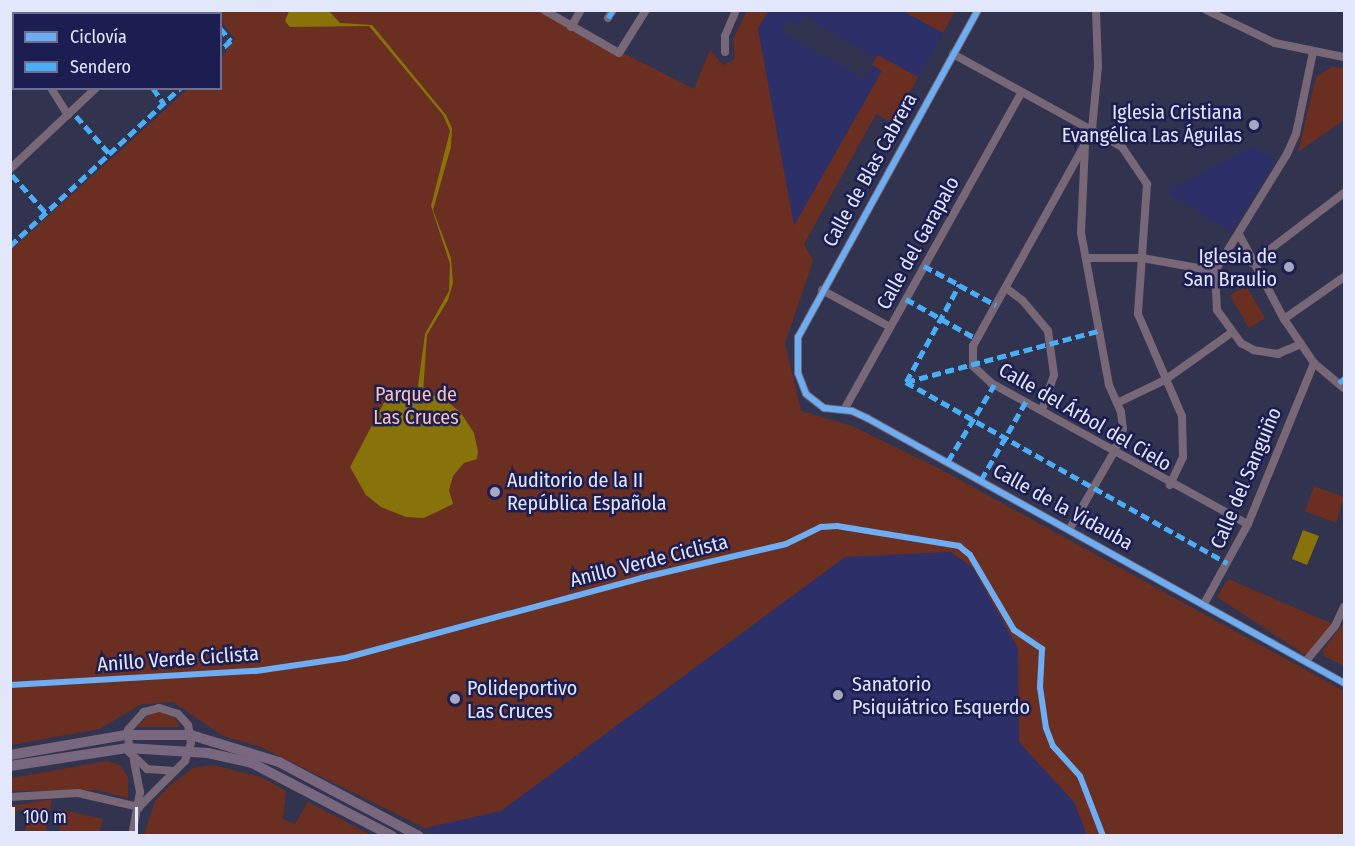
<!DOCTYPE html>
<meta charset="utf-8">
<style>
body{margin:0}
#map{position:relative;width:1355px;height:846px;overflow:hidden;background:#32334f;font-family:"Fira Sans Condensed",sans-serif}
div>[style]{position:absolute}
.built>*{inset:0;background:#2d3068}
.green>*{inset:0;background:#6b2f21}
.water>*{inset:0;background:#877309}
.minor>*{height:8px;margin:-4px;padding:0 4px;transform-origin:4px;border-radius:4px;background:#776777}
.major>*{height:10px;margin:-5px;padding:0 5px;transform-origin:5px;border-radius:5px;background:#78677f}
.quiet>*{height:4.5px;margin-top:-2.25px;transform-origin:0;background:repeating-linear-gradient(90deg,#49aef6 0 9px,transparent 0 13.5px)}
.cycleway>*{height:6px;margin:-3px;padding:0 3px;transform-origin:3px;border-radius:3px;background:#6dadf4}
.dots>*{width:16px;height:16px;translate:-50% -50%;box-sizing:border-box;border:3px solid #1c1d50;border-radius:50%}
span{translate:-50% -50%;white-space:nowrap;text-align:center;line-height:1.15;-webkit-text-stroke:5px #1c1d50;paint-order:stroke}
.poi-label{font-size:20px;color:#e3e7fb}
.right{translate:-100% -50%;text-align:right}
.left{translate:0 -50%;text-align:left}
.street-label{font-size:20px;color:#e3e7fb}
.park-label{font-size:20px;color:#fcc1b0}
.frame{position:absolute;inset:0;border:12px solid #e3e7fb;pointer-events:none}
.legend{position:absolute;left:12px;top:12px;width:210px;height:78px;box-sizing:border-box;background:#1c1d50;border:2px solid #6c6e94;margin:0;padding:8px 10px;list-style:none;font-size:18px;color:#e3e7fb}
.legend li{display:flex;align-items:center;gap:12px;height:30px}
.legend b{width:30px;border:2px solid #6c6e94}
.scale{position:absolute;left:12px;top:807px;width:126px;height:27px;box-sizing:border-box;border:3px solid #e3e7fb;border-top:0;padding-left:8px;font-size:18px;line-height:21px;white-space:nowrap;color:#e3e7fb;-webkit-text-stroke:4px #1c1d50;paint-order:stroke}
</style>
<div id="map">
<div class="built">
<i style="clip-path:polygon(903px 10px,943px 33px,918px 77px,878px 55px,872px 57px,804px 16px,799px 25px,788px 19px,781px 31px,864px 79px,872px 65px,882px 70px,794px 227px,758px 29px,768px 11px)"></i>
<i style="clip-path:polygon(1253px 146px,1276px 160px,1231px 232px,1169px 194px,1169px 190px)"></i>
<i style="clip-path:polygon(951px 552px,973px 568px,1018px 648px,1019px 742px,1074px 802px,1087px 835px,438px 836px,425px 828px,501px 811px,845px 557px)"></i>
</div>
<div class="green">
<i style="clip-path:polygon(212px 11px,541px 11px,694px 89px,710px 50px,723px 65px,735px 59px,733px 39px,747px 11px,768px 11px,758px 29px,794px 226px,882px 71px,872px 65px,878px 55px,918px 77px,893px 123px,876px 114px,804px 244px,813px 261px,785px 343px,801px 411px,852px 426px,938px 468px,1344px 691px,1344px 835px,1087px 835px,1074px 802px,1019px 742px,1018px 648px,973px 568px,951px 552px,845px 557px,501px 811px,425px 828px,261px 747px,223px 736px,173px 702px,142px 704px,99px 729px,11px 745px,11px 250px,188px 89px,220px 88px,221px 58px,235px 39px,221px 21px,220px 14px)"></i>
<i style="clip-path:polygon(903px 11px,955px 11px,943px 33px)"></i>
<i style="clip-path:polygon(1332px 67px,1344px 68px,1344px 120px,1298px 152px,1316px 77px)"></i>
<i style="clip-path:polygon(1246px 286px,1265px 318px,1249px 328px,1230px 295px)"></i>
<i style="clip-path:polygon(1314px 486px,1344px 497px,1336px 523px,1305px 511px)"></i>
<i style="clip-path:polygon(1228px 579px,1333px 624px,1307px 656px,1217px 597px)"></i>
<i style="clip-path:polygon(1344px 623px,1344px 666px,1324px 656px,1323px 650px)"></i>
<i style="clip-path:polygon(159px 712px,174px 717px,180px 727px,137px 727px,149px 715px)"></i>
<i style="clip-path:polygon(107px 761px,120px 765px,128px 777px,128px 798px,97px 790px,11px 791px,11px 778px)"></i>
<i style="clip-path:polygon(213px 765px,261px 777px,286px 791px,283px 819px,295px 824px,308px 802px,371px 835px,144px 835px,155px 801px,169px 786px,193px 768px)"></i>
<i style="clip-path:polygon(52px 799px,46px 830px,59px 833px,64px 810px,103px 819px,99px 835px,24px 835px,30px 812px,17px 809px,11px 835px,11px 809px,15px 809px,11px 806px)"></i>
</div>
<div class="water">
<i style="clip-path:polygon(328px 10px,340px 23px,372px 25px,446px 115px,452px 128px,451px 147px,433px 210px,451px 258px,453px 283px,448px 300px,427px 335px,423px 393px,443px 398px,461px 413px,474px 433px,478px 451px,477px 459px,464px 463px,453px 476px,449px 490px,453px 504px,424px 518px,406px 517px,381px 507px,366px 495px,350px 467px,388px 395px,394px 398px,417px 393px,425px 334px,449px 291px,450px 264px,431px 206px,450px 131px,443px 115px,369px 26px,290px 27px,285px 21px,289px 11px)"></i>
<i style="clip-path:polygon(1303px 530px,1319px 536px,1307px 565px,1292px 559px)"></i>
</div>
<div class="minor">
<i style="left:100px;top:10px;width:4px;rotate:63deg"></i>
<i style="left:544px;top:10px;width:86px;rotate:29.8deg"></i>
<i style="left:619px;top:53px;width:51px;rotate:-57.9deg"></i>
<i style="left:978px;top:10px;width:373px;rotate:118.8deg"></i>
<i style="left:798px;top:337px;width:36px;rotate:90deg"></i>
<i style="left:798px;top:373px;width:22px;rotate:69deg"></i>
<i style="left:806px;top:394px;width:23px;rotate:38deg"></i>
<i style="left:824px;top:408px;width:28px;rotate:6deg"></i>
<i style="left:852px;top:411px;width:17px;rotate:25deg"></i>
<i style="left:867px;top:418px;width:546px;rotate:29.05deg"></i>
<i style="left:1206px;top:10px;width:76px;rotate:25.6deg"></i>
<i style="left:1275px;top:43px;width:70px;rotate:11.5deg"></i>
<i style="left:52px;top:14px;width:6px;rotate:-39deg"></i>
<i style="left:175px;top:14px;width:6px;rotate:-45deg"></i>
<i style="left:608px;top:18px;width:9px;rotate:-58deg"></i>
<i style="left:10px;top:25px;width:7px;rotate:56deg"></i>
<i style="left:571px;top:27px;width:20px;rotate:-60deg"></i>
<i style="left:10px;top:39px;width:4px;rotate:-27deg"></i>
<i style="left:725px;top:52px;width:16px;rotate:-90deg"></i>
<i style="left:725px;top:36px;width:28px;rotate:-67deg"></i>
<i style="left:953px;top:54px;width:193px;rotate:28.8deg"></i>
<i style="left:1122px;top:147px;width:45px;rotate:56deg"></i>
<i style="left:1147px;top:184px;width:130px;rotate:94deg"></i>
<i style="left:1138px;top:314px;width:111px;rotate:66.7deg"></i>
<i style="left:1182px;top:416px;width:41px;rotate:88.6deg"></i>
<i style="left:1183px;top:457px;width:31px;rotate:115deg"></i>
<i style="left:51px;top:88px;width:32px;rotate:58deg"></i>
<i style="left:1085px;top:144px;width:231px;rotate:119deg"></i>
<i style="left:973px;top:346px;width:20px;rotate:90deg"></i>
<i style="left:973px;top:366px;width:25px;rotate:43deg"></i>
<i style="left:991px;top:383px;width:293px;rotate:28.8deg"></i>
<i style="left:10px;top:169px;width:118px;rotate:-43.3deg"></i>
<i style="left:1240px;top:236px;width:94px;rotate:62.1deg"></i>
<i style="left:1284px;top:319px;width:53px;rotate:55.7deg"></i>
<i style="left:1314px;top:363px;width:39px;rotate:40deg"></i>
<i style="left:1088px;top:258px;width:54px"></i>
<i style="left:1142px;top:258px;width:74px;rotate:10.1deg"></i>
<i style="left:1252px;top:263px;width:116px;rotate:-37.3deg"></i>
<i style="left:1006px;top:288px;width:21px;rotate:37deg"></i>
<i style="left:1023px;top:301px;width:39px;rotate:50deg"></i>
<i style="left:1048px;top:331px;width:44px;rotate:82.2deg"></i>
<i style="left:1054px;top:375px;width:37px;rotate:109deg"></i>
<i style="left:822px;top:290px;width:77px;rotate:28.6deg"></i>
<i style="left:1284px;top:319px;width:73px;rotate:-35deg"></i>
<i style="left:1301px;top:344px;width:25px;rotate:157deg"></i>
<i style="left:1278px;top:354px;width:24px;rotate:-171deg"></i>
<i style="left:1254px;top:350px;width:15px;rotate:-152deg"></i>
<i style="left:1241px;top:343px;width:41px;rotate:-126deg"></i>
<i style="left:1217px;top:310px;width:39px;rotate:-93deg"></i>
<i style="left:1215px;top:271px;width:137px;rotate:-58.4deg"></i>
<i style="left:1287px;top:154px;width:22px;rotate:-66deg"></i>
<i style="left:1296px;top:134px;width:84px;rotate:-78.3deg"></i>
<i style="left:1117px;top:403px;width:53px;rotate:-25.6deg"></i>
<i style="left:1165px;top:380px;width:81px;rotate:-35.5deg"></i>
<i style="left:844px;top:410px;width:363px;rotate:-60.8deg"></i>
<i style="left:1069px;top:530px;width:90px;rotate:-60deg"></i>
<i style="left:1114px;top:452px;width:25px;rotate:-69deg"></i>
<i style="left:1123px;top:429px;width:17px;rotate:-97deg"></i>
<i style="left:1121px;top:412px;width:30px;rotate:-114deg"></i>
<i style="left:1109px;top:385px;width:155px;rotate:-100.4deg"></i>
<i style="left:1081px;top:233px;width:89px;rotate:-87.4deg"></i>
<i style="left:1085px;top:144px;width:17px;rotate:-65deg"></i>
<i style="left:1092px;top:129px;width:62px;rotate:-84.5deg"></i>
<i style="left:1098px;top:67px;width:57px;rotate:-92deg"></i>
<i style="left:1204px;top:604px;width:91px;rotate:-61.2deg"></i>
<i style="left:1248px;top:524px;width:174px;rotate:-67.7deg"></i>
<i style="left:1306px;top:661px;width:45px;rotate:-50.4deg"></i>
<i style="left:1335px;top:626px;width:21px;rotate:-65deg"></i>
<i style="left:10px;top:797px;width:68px;rotate:-3.4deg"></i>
<i style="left:78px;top:793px;width:63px;rotate:12.9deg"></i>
<i style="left:139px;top:807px;width:65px;rotate:-45deg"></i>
<i style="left:185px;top:761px;width:19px;rotate:-72deg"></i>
<i style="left:191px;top:743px;width:18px;rotate:-99deg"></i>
<i style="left:188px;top:725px;width:15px;rotate:-132deg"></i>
<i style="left:178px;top:714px;width:20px;rotate:-162deg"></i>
<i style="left:159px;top:708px;width:16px;rotate:165deg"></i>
<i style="left:144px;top:712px;width:24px;rotate:132deg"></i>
<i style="left:128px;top:730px;width:22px;rotate:87deg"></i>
<i style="left:129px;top:752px;width:25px;rotate:43deg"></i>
<i style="left:147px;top:769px;width:27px;rotate:4deg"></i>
<i style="left:132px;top:836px;width:45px;rotate:-79.7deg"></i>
<i style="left:140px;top:792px;width:32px;rotate:-101deg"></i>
</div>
<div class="major">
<i style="left:10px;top:755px;width:118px;rotate:-9.8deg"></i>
<i style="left:126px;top:735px;width:65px"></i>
<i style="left:191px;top:735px;width:92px;rotate:17.1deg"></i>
<i style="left:279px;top:762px;width:158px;rotate:27.9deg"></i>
<i style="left:10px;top:766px;width:118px;rotate:-8.7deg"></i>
<i style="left:127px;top:748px;width:81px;rotate:3.5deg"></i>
<i style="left:208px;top:753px;width:45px;rotate:12.8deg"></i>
<i style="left:252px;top:763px;width:158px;rotate:27.5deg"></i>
</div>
<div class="quiet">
<i style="left:206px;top:10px;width:5px;rotate:53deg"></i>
<i style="left:608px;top:18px;width:9px;rotate:-58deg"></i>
<i style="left:220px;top:28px;width:17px;rotate:50deg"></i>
<i style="left:231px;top:41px;width:15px;rotate:138deg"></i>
<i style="left:153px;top:88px;width:19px;rotate:55deg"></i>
<i style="left:76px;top:116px;width:50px;rotate:48.3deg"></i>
<i style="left:12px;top:175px;width:51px;rotate:48.2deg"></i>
<i style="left:10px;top:246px;width:232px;rotate:-42.9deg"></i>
<i style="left:924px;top:266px;width:40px;rotate:28deg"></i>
<i style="left:906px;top:299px;width:81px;rotate:29.4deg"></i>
<i style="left:906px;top:382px;width:369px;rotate:29.4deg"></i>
<i style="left:906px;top:382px;width:199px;rotate:-14.9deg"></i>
<i style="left:906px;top:382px;width:111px;rotate:-61.3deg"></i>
<i style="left:959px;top:285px;width:42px;rotate:28.4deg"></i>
<i style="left:1339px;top:383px;width:7px;rotate:-45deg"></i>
<i style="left:948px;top:461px;width:89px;rotate:-58.8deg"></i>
<i style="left:981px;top:480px;width:91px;rotate:-60.3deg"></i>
</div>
<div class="cycleway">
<i style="left:978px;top:10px;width:373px;rotate:118.8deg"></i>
<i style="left:798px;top:337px;width:36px;rotate:90deg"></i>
<i style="left:798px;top:373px;width:22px;rotate:69deg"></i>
<i style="left:806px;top:394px;width:23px;rotate:38deg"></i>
<i style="left:824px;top:408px;width:28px;rotate:6deg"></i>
<i style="left:852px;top:411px;width:17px;rotate:25deg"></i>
<i style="left:867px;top:418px;width:546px;rotate:29.05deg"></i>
<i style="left:10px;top:685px;width:246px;rotate:-3.3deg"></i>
<i style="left:256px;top:671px;width:90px;rotate:-8.3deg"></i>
<i style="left:345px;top:658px;width:307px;rotate:-15.1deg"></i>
<i style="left:641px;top:578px;width:149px;rotate:-13.2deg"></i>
<i style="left:786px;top:544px;width:39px;rotate:-26deg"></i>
<i style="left:821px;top:527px;width:16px;rotate:-4deg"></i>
<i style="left:837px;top:526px;width:124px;rotate:9.3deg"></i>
<i style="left:959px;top:546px;width:14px;rotate:39deg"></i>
<i style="left:970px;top:555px;width:87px;rotate:59.6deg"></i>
<i style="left:1014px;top:630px;width:34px;rotate:34deg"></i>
<i style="left:1042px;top:649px;width:38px;rotate:93deg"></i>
<i style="left:1040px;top:687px;width:41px;rotate:81.7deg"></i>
<i style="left:1046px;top:728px;width:19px;rotate:69deg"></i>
<i style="left:1053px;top:746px;width:40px;rotate:48deg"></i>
<i style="left:1080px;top:776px;width:64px;rotate:69deg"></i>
</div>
<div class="dots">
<i style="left:1254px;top:125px;background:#a5a8bf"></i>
<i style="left:1289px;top:267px;background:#a5a8bf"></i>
<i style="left:495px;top:492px;background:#a5a8bf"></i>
<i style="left:838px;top:695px;background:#a5a8bf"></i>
<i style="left:455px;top:699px;background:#a5a8bf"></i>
</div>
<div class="poi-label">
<span class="right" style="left:1242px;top:124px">Iglesia Cristiana<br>Evangélica Las Águilas</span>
<span class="right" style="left:1277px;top:268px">Iglesia de<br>San Braulio</span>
<span class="left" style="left:507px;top:492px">Auditorio de la II<br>República Española</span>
<span class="left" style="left:852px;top:696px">Sanatorio<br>Psiquiátrico Esquerdo</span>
<span class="left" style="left:467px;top:700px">Polideportivo<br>Las Cruces</span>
</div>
<div class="street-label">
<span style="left:870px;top:170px;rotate:-61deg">Calle de Blas Cabrera</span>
<span style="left:918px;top:243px;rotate:-61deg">Calle del Garapalo</span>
<span style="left:1085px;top:417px;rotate:30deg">Calle del Árbol del Cielo</span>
<span style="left:1246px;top:478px;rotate:-67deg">Calle del Sanguiño</span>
<span style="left:1063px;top:507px;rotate:29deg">Calle de la Vidauba</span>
<span style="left:649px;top:561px;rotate:-14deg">Anillo Verde Ciclista</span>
<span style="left:178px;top:659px;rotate:-4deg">Anillo Verde Ciclista</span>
</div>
<div class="park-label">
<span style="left:416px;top:406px">Parque de<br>Las Cruces</span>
</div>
<div class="frame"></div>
<ul class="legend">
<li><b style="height:8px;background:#6dadf4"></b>Ciclovía</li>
<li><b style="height:8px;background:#49aef6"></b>Sendero</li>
</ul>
<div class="scale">100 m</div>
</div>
